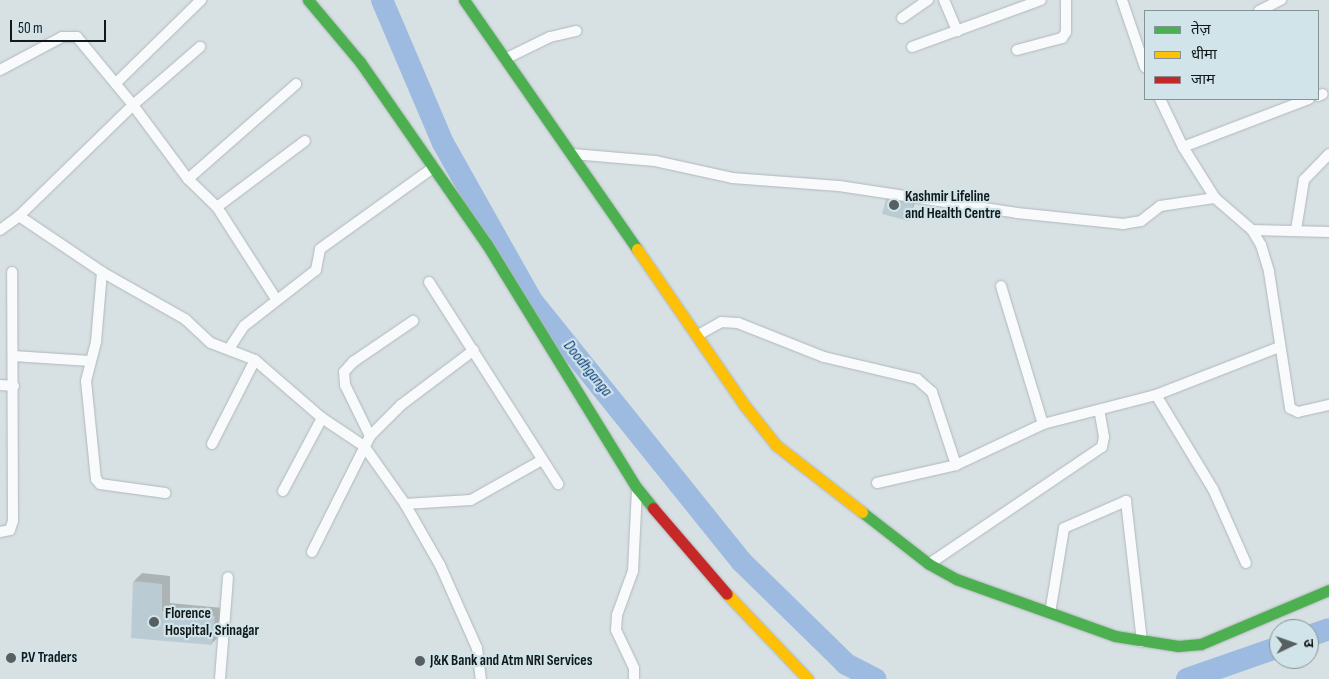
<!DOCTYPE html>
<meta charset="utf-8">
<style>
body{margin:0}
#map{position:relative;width:1329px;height:679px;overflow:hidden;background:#d7e0e3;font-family:"Sofia Sans Condensed","Noto Sans Devanagari",sans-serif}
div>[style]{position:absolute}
.shadow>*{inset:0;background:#0003}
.river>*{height:22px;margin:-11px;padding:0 11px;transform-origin:11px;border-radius:11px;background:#9dbae0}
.building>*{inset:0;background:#bbcbd3}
.roads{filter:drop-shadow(0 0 1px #b0b8ba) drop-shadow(0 0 1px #b0b8ba)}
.street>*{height:10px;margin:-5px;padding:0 5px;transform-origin:5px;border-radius:5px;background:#f9fafb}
.fast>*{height:11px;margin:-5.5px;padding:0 5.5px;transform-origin:5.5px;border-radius:5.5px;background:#4caf50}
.slow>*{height:11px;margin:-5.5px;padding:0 5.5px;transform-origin:5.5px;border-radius:5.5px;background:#ffc107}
.jam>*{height:11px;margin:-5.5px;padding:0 5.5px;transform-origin:5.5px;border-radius:5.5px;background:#c62828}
.dots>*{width:14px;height:14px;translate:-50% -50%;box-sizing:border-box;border:2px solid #d1e4e9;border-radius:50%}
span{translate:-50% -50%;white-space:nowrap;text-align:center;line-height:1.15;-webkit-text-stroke:4.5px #d1e4e9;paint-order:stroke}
.poi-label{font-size:15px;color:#12191a;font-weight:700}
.left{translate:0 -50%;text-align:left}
.water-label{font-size:16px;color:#093978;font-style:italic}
.legend{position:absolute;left:1144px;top:10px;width:175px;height:90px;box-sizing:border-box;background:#d1e4e9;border:1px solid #859396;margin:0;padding:6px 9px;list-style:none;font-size:15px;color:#12191a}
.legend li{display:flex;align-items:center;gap:10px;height:25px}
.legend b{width:25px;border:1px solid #859396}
.north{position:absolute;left:1269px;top:619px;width:50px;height:50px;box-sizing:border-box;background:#d1e4e9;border:1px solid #859396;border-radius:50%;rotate:87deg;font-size:14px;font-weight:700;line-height:20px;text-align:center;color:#12191a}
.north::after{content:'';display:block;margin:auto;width:18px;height:22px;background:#575f60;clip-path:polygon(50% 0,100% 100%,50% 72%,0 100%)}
.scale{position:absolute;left:10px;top:20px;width:96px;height:22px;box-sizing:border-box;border:2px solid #12191a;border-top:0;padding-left:6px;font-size:15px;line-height:18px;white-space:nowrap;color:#12191a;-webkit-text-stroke:4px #d1e4e9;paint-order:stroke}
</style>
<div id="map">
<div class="shadow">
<i style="clip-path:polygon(917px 197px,909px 219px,884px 213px)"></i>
<i style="clip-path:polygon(142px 573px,170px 576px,170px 603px,223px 608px,220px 636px,211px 644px,132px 636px,134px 581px)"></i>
</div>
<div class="river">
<i style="left:382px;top:0;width:155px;rotate:66.9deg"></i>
<i style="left:443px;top:143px;width:181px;rotate:60.6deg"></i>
<i style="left:532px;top:301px;width:335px;rotate:51.2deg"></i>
<i style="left:742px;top:562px;width:146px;rotate:44.4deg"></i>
<i style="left:846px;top:664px;width:33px;rotate:27deg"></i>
<i style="left:1309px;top:636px;width:21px;rotate:-19deg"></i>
<i style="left:1187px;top:679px;width:97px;rotate:-19.2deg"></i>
</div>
<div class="building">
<i style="clip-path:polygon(887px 195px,914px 201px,909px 221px,882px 214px)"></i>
<i style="clip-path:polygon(133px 581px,162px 584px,162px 611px,215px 616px,212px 645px,131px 638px)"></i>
</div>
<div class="roads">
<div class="street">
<i style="left:944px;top:0;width:34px;rotate:67deg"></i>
<i style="left:1122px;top:0;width:71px;rotate:71.1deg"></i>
<i style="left:1259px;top:11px;width:25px;rotate:-27deg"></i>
<i style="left:902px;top:18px;width:32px;rotate:-35deg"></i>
<i style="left:912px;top:47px;width:137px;rotate:-20deg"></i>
<i style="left:1017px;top:50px;width:47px;rotate:-14.9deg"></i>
<i style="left:1062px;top:38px;width:7px;rotate:-56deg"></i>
<i style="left:1066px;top:32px;width:32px;rotate:-90deg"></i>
<i style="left:505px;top:59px;width:50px;rotate:-26.1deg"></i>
<i style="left:550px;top:37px;width:27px;rotate:-13deg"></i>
<i style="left:0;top:70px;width:70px;rotate:-28deg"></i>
<i style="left:62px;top:37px;width:15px"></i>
<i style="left:77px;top:37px;width:88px;rotate:50.5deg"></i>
<i style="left:133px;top:105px;width:92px;rotate:53.4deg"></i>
<i style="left:188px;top:179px;width:40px;rotate:44deg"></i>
<i style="left:217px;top:207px;width:109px;rotate:57.3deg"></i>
<i style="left:116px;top:83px;width:119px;rotate:-44.3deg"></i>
<i style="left:1318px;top:96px;width:5px;rotate:-22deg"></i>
<i style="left:1160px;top:99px;width:53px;rotate:64.4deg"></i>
<i style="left:1183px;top:147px;width:60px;rotate:57.9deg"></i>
<i style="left:1215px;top:198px;width:49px;rotate:40.9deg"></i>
<i style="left:1252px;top:230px;width:17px;rotate:59deg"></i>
<i style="left:1261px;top:245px;width:28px;rotate:73deg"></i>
<i style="left:1269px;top:272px;width:138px;rotate:81.2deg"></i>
<i style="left:1290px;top:408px;width:9px;rotate:27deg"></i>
<i style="left:1298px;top:412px;width:32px;rotate:-13deg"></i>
<i style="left:1183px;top:147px;width:135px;rotate:-20.9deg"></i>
<i style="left:573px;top:154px;width:82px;rotate:4.9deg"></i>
<i style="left:655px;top:161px;width:79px;rotate:12.4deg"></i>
<i style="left:732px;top:178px;width:107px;rotate:4.3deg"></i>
<i style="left:839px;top:186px;width:180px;rotate:8.6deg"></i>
<i style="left:1017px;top:213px;width:107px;rotate:5.9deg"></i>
<i style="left:1123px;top:224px;width:18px;rotate:-9deg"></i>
<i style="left:1141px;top:221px;width:24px;rotate:-38deg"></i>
<i style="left:1160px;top:206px;width:56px;rotate:-8.3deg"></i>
<i style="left:188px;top:179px;width:144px;rotate:-41.3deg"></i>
<i style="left:217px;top:207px;width:110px;rotate:-36.9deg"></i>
<i style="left:19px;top:216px;width:100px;rotate:34deg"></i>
<i style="left:102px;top:272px;width:95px;rotate:29.5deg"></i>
<i style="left:185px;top:319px;width:35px;rotate:43deg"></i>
<i style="left:211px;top:343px;width:47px;rotate:21.1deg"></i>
<i style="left:255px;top:360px;width:89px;rotate:40.9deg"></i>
<i style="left:322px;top:418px;width:50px;rotate:33.7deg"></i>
<i style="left:364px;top:446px;width:71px;rotate:54.7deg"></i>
<i style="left:405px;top:504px;width:70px;rotate:60.2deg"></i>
<i style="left:440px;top:565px;width:91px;rotate:66deg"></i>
<i style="left:477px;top:648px;width:31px;rotate:83deg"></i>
<i style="left:0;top:230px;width:24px;rotate:-36deg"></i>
<i style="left:19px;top:216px;width:159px;rotate:-44.2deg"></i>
<i style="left:133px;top:105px;width:89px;rotate:-40.9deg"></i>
<i style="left:1252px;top:230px;width:77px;rotate:1.5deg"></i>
<i style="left:1296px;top:230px;width:51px;rotate:-80.9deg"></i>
<i style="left:1304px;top:180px;width:36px;rotate:-46deg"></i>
<i style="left:102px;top:272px;width:70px;rotate:94.9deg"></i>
<i style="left:96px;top:342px;width:40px;rotate:104.4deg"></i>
<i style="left:86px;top:381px;width:99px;rotate:84.2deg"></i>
<i style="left:96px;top:479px;width:6px;rotate:51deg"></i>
<i style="left:100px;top:484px;width:66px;rotate:7.9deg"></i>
<i style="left:429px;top:282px;width:240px;rotate:57.4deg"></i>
<i style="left:1001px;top:286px;width:144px;rotate:73.1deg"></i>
<i style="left:698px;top:335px;width:26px;rotate:-29deg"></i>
<i style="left:721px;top:322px;width:17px;rotate:3deg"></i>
<i style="left:738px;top:323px;width:92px;rotate:21.6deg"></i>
<i style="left:824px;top:357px;width:96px;rotate:13.3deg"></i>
<i style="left:917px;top:379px;width:20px;rotate:41deg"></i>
<i style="left:932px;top:392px;width:77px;rotate:71.8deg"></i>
<i style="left:229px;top:349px;width:27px;rotate:-57deg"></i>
<i style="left:244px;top:326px;width:91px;rotate:-37.9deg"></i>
<i style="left:316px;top:270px;width:21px;rotate:-79deg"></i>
<i style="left:320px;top:249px;width:140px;rotate:-35.7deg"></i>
<i style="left:13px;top:356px;width:77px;rotate:3.7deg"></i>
<i style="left:0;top:385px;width:14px;rotate:4deg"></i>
<i style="left:1156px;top:395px;width:110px;rotate:58.8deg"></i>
<i style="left:1213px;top:489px;width:81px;rotate:66deg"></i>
<i style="left:370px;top:436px;width:57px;rotate:-116.1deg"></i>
<i style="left:345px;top:385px;width:13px;rotate:-94deg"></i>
<i style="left:344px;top:372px;width:13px;rotate:-48deg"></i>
<i style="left:353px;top:362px;width:73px;rotate:-34.3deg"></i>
<i style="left:212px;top:444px;width:94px;rotate:-62.9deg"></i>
<i style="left:877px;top:483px;width:81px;rotate:-12.8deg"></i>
<i style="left:956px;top:465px;width:96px;rotate:-25.2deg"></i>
<i style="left:1043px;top:424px;width:117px;rotate:-14.4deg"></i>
<i style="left:1156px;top:395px;width:132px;rotate:-21.3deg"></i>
<i style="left:283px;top:491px;width:83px;rotate:-61.9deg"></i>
<i style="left:405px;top:504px;width:66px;rotate:-3.5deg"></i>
<i style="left:471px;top:500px;width:81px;rotate:-29.4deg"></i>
<i style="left:0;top:532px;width:10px;rotate:-11deg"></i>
<i style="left:10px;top:530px;width:9px;rotate:-72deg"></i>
<i style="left:13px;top:521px;width:249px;rotate:-90.2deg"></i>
<i style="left:312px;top:552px;width:130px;rotate:-63.4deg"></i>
<i style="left:370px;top:436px;width:44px;rotate:-45deg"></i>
<i style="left:401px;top:405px;width:91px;rotate:-37deg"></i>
<i style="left:929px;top:564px;width:209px;rotate:-34.1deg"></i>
<i style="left:1102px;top:447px;width:10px;rotate:-79deg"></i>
<i style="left:1104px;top:437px;width:27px;rotate:-100deg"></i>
<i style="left:1050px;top:613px;width:86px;rotate:-80.6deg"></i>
<i style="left:1064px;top:528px;width:68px;rotate:-23.5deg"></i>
<i style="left:1126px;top:501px;width:142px;rotate:83.5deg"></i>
<i style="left:220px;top:679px;width:102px;rotate:-85.5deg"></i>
<i style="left:634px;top:679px;width:11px;rotate:-90deg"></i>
<i style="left:634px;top:668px;width:42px;rotate:-115.3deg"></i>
<i style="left:616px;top:630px;width:15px;rotate:-86deg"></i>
<i style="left:617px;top:615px;width:47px;rotate:-70deg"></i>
<i style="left:633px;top:571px;width:83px;rotate:-87.2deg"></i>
</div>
<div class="fast">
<i style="left:308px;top:0;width:81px;rotate:50deg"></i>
<i style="left:360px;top:62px;width:221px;rotate:55.2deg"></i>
<i style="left:486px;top:243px;width:288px;rotate:58.4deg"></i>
<i style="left:637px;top:488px;width:26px;rotate:51deg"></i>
<i style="left:464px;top:0;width:303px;rotate:55.2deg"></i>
<i style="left:862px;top:512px;width:85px;rotate:37.8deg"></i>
<i style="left:929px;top:564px;width:31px;rotate:29deg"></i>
<i style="left:956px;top:579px;width:169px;rotate:19.7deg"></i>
<i style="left:1115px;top:636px;width:64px;rotate:9deg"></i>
<i style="left:1178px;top:646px;width:23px;rotate:-5deg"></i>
<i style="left:1201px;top:644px;width:139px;rotate:-22.9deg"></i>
</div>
<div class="slow">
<i style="left:637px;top:249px;width:191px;rotate:55.5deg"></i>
<i style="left:745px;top:406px;width:50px;rotate:51.5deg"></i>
<i style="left:776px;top:445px;width:109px;rotate:37.9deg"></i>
<i style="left:727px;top:594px;width:117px;rotate:46.4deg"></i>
</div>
<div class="jam">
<i style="left:653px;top:508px;width:113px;rotate:49.3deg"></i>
</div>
</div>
<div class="dots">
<i style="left:894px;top:205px;background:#575f60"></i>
<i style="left:154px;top:622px;background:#575f60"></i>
<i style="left:11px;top:658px;background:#575f60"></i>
<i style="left:420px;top:661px;background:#575f60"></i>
</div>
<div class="poi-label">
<span class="left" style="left:905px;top:205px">Kashmir Lifeline<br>and Health Centre</span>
<span class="left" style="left:165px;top:622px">Florence<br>Hospital, Srinagar</span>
<span class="left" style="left:21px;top:658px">P.V Traders</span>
<span class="left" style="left:430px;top:661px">J&amp;K Bank and Atm NRI Services</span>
</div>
<div class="water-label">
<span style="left:587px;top:369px;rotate:51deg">Doodhganga</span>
</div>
<ul class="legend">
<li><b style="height:6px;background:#4caf50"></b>तेज़</li>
<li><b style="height:6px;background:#ffc107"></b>धीमा</li>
<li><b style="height:6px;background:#c62828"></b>जाम</li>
</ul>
<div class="north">उ</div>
<div class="scale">50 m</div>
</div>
